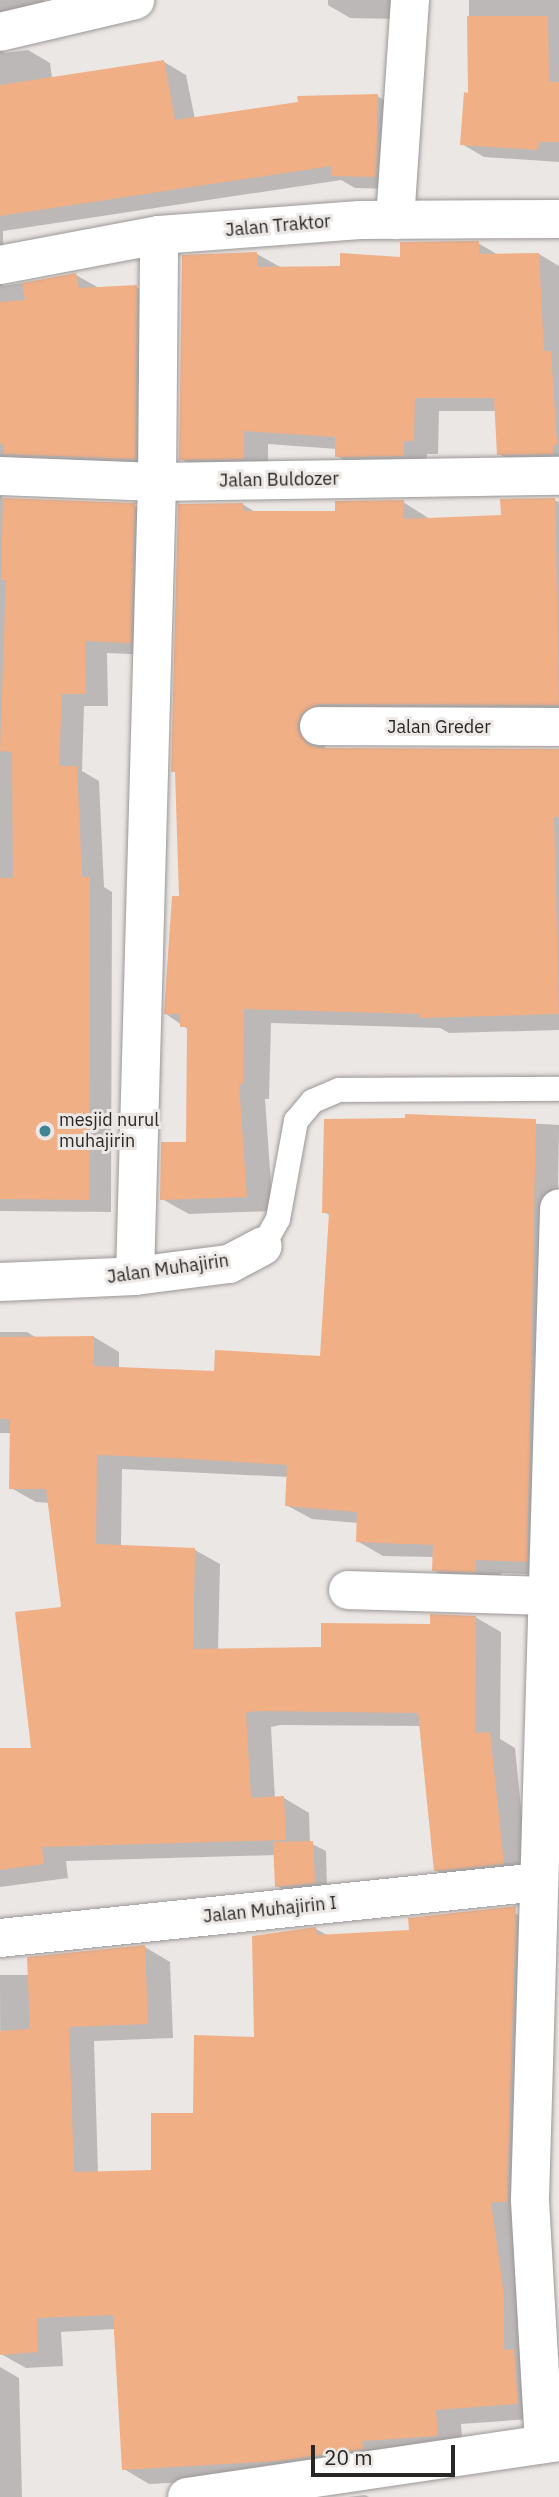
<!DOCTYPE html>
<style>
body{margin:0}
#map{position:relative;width:559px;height:2497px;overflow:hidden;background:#ebe7e5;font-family:"IBM Plex Sans",sans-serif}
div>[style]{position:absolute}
.shadow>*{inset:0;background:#0003}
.building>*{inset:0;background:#f1af86}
.roads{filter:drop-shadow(0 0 2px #9b9796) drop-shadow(0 0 2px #9b9796)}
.lane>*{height:24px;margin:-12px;padding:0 12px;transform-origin:12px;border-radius:12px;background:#fff}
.street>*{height:38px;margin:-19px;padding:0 19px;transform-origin:19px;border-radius:19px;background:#fff}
.dots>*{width:19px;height:19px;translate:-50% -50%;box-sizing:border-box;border:4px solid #ebe7e5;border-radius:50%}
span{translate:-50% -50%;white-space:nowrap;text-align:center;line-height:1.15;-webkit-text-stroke:6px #ebe7e5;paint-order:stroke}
.street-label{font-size:18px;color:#292726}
.poi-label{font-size:18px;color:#292726}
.left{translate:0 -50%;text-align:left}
.scale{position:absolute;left:311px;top:2445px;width:144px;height:32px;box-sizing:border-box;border:4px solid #292726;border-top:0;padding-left:9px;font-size:21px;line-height:24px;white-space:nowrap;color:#292726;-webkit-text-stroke:5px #ebe7e5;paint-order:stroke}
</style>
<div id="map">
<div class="shadow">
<i style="clip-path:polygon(0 0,44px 0,46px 16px,1px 40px,4px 53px,28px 50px,50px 63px,52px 78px,164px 62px,186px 75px,195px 119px,377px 96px,400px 109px,398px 189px,355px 188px,341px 180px,3px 231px,3px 286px,76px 275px,99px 288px,136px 287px,159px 300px,157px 471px,0 488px,3px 500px,134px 505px,157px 518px,153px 655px,107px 653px,108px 706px,84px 706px,82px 771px,99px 781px,104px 887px,112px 892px,111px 1212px,0 1211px)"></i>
<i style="clip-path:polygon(328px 0,397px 0,396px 19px,350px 18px,328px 5px)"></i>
<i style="clip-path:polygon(469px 0,559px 0,559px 162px,484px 157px,462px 144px,469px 95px)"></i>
<i style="clip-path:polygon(478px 243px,500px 256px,539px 254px,559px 266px,559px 468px,523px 468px,499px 454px,496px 411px,439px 411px,438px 454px,427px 454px,427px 469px,361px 470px,337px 456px,337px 449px,268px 444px,268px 472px,205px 473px,181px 459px,257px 254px,282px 268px,341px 268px)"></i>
<i style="clip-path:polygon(554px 500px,559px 502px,559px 720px,323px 741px,326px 750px,559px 751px,559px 1030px,449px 1033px,440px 1028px,271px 1023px,269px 1099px,265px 1099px,273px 1211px,189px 1214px,162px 1199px,188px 1143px,189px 1030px,166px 1014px,181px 898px,177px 773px,173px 771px,242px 504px,257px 513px,337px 513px,403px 502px,430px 519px,503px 517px)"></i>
<i style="clip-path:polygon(407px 1116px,559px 1125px,552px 1575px,501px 1573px,501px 1586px,459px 1584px,433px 1570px,434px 1557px,383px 1556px,357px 1541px,358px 1523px,312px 1519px,286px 1505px,288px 1477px,122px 1469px,121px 1547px,195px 1550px,220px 1564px,218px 1651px,323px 1648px,475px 1617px,501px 1632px,500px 1739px,515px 1748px,528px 1877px,461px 1884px,435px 1870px,421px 1726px,280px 1725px,271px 1727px,275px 1799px,284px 1798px,309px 1813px,310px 1843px,326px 1851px,327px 1890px,290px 1894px,277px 1886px,276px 1855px,66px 1861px,68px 1878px,0 1887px,0 1750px,33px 1750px,63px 1608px,50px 1503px,36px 1502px,11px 1488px,11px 1433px,0 1433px,0 1332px,27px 1332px,37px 1338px,94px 1337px,119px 1352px,119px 1369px,216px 1373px,321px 1358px,331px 1216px,324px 1212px)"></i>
<i style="clip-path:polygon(508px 1909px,533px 1924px,543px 2418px,461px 2424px,463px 2450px,299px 2476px,149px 2484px,124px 2469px,115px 2329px,61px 2332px,63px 2366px,26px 2368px,1px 2354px,0 1975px,30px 1975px,145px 1947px,170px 1962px,173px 2038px,94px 2041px,98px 2173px,153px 2172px,256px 2038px,316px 1929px,329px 1936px,411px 1932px)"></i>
<i style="clip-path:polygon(0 2367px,19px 2378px,22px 2497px,0 2497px)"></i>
<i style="clip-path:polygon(365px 2495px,369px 2497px,348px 2497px)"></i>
</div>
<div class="building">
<i style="clip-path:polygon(467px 16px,548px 16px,549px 82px,559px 82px,559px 142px,539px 142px,538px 150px,460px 145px,464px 92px,468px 93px)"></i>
<i style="clip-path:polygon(164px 60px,175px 120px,298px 102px,297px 96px,378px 94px,376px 177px,331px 176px,331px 166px,0 216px,0 85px)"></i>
<i style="clip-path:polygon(479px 241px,479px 254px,539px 253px,544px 351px,551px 351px,557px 445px,553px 445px,553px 454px,497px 455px,494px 398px,415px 398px,414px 441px,404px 441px,404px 456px,335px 457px,335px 437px,244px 431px,244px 459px,179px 460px,182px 255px,257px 252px,258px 267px,340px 266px,340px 253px,400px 257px,400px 242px)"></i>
<i style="clip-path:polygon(76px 273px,79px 288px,137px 285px,135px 459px,4px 454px,4px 444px,0 444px,0 302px,25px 300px,22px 283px)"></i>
<i style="clip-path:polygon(3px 498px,135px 503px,131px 643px,85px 641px,86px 694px,62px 694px,59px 766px,77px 766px,82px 877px,90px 877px,89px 1200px,0 1199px,0 878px,13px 878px,12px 752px,0 751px,6px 580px,1px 580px)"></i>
<i style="clip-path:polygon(555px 498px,559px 705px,319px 704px,301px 714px,297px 727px,307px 744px,319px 748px,559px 749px,559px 817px,554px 817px,559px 1014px,420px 1018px,420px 1014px,244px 1009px,243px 1084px,239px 1084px,247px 1197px,160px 1200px,161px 1142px,186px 1142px,187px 1027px,180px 1027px,180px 1014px,164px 1014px,172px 896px,179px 896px,175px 772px,171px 772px,178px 504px,243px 503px,243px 511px,335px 511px,335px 501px,404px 500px,403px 519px,501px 515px,500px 499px)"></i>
<i style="clip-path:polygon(405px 1114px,536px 1119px,527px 1562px,476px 1560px,476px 1572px,432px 1571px,433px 1545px,356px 1542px,357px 1512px,285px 1506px,287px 1465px,174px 1458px,97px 1455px,96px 1544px,195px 1548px,193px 1649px,321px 1647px,321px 1623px,430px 1624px,430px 1614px,476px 1616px,475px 1733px,490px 1732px,504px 1864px,434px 1871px,418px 1713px,254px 1711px,246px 1713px,251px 1798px,284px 1796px,286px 1840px,42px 1847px,44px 1864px,0 1870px,0 1748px,31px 1748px,15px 1612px,61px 1607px,46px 1489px,9px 1489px,10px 1419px,0 1419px,0 1337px,94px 1336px,94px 1366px,214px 1371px,215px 1350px,320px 1356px,329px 1213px,322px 1213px,324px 1119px,405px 1118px)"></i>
<i style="clip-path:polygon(313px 1841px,315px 1883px,275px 1887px,273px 1842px)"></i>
<i style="clip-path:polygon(516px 1906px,507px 2202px,491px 2202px,504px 2295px,504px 2350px,514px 2349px,518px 2404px,436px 2410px,438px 2436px,362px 2441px,363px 2449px,278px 2461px,122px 2470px,113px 2315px,37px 2318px,38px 2352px,0 2355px,0 2031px,30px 2029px,27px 1957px,145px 1945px,148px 2024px,69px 2027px,74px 2172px,151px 2170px,151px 2113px,193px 2113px,194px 2035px,254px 2037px,252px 1936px,316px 1927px,317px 1935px,409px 1930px,408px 1918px)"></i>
</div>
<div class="roads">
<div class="lane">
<i style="left:263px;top:1246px;width:31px;rotate:-61deg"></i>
<i style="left:278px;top:1219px;width:100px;rotate:-79.6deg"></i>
<i style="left:296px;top:1121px;width:26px;rotate:-50deg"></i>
<i style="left:313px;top:1101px;width:28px;rotate:-23deg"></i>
<i style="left:339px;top:1090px;width:220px;rotate:-0.3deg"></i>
</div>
<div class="street">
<i style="left:0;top:32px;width:139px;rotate:-13.3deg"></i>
<i style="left:395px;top:220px;width:221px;rotate:-86.1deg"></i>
<i style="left:0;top:265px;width:162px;rotate:-10.7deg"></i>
<i style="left:159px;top:235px;width:201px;rotate:-4.3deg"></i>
<i style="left:359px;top:220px;width:200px;rotate:-0.3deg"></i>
<i style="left:0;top:476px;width:157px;rotate:2.2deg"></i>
<i style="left:157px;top:482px;width:402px;rotate:-0.9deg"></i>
<i style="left:319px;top:726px;width:240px;rotate:0.2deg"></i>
<i style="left:135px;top:1276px;width:794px;rotate:-88.41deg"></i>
<i style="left:157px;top:482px;width:247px;rotate:-89.5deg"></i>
<i style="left:0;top:1282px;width:135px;rotate:-2.5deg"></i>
<i style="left:135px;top:1276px;width:95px;rotate:-7.3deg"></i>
<i style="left:229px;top:1264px;width:38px;rotate:-28deg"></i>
<i style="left:348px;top:1590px;width:199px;rotate:1.7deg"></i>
<i style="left:0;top:1938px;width:542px;rotate:-5.93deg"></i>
<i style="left:544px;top:2444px;width:245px;rotate:-93.3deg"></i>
<i style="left:530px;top:2199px;width:991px;rotate:-88.32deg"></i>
<i style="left:187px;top:2497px;width:376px;rotate:-8.4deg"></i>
</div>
</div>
<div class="dots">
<i style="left:45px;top:1131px;background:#408393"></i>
</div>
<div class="street-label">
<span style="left:278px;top:226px;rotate:-5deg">Jalan Traktor</span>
<span style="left:279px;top:480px;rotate:-1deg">Jalan Buldozer</span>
<span style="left:439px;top:727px">Jalan Greder</span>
<span style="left:168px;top:1269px;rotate:-8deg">Jalan Muhajirin</span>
<span style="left:270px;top:1910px;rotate:-6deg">Jalan Muhajirin I</span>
</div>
<div class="poi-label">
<span class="left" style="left:59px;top:1131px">mesjid nurul<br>muhajirin</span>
</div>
<div class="scale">20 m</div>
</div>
